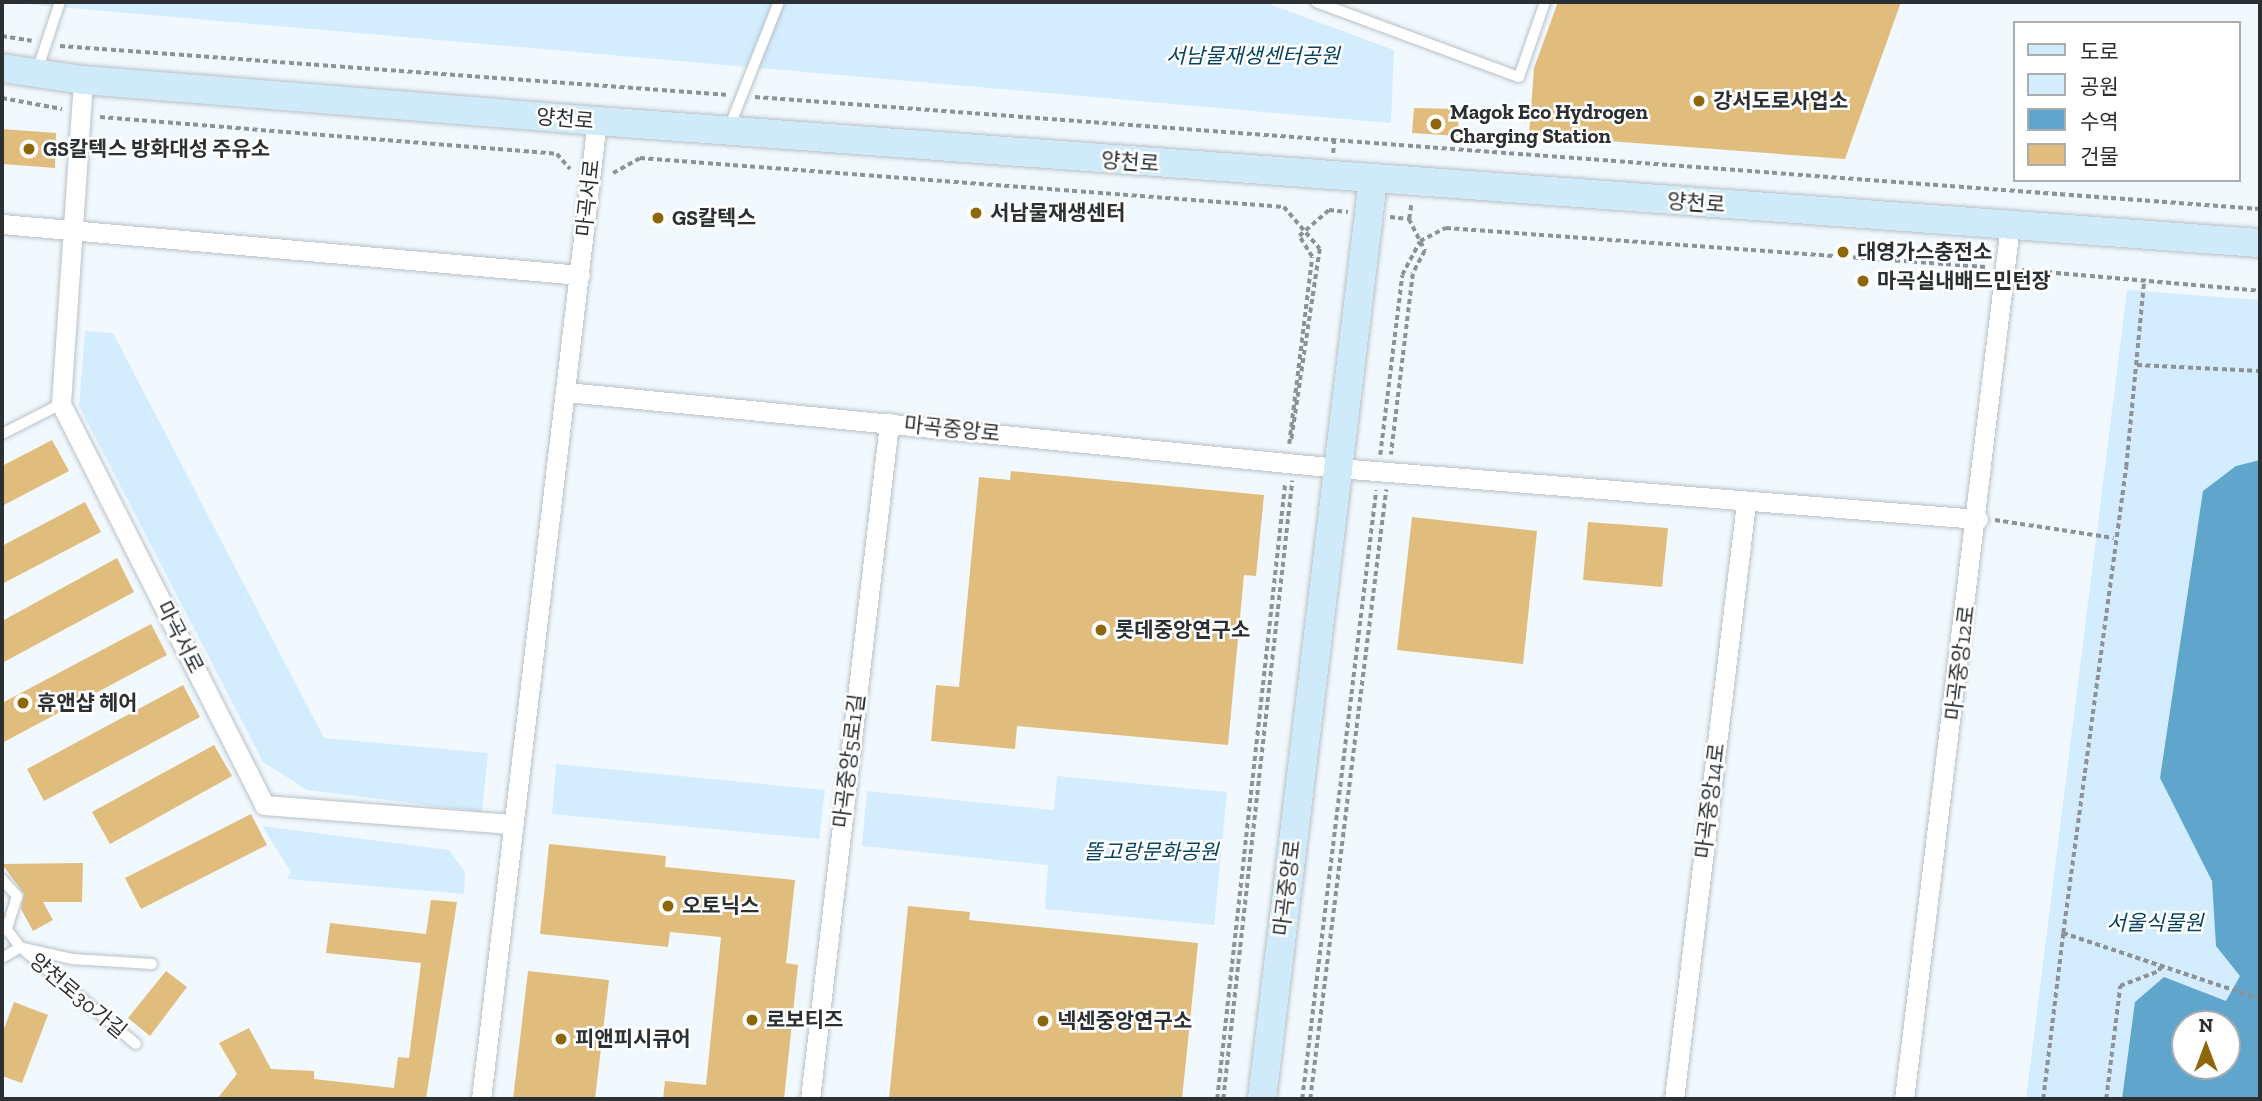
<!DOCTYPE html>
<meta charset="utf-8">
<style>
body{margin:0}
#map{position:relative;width:2262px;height:1101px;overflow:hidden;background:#f2f9fe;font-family:"Zilla Slab","Noto Sans KR",serif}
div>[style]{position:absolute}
.green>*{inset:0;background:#d3edfe}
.water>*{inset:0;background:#5fa5cc}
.building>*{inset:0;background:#e1bd7d}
.path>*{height:3.5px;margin-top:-1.75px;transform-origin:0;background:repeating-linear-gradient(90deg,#8d9296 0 5px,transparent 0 8.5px)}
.roads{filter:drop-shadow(0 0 2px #b9c1c6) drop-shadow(0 0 2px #b9c1c6)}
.service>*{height:10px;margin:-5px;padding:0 5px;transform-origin:5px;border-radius:5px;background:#fff}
.minor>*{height:19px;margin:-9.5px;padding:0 9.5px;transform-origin:9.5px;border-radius:9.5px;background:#fff}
.secondary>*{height:28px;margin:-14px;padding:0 14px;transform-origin:14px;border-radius:14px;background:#cfebfa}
.dots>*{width:19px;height:19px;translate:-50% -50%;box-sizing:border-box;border:4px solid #fff;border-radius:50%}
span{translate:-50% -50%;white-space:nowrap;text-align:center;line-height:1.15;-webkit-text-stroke:5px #fff;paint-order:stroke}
.park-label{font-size:21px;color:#084460;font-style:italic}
.poi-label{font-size:21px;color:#2d3032;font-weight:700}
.left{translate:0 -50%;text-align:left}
.street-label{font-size:21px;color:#2d3032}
.frame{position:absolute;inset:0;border:4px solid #2d3032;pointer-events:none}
.legend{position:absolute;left:2013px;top:21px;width:228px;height:161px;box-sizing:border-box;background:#fff;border:2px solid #abacad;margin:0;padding:9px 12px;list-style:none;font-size:21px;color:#2d3032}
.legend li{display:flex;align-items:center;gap:14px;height:35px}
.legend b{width:35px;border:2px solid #abacad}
.north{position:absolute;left:2171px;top:1010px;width:70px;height:70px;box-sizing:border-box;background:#fff;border:2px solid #abacad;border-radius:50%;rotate:0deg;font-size:19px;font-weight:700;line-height:28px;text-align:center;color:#2d3032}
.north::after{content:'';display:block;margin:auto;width:24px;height:32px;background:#8e670a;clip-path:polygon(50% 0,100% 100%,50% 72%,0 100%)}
</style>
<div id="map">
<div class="green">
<i style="clip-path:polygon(2px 2px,1264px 2px,1394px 50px,1391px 123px)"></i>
<i style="clip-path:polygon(evenodd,2127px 290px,2260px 300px,2260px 1099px,2026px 1099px,2127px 290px,2185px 1024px,2227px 1024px,2227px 1066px,2185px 1066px,2185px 1024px)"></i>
<i style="clip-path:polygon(85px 331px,113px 333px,324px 738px,488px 753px,482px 812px,307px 790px,263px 762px,79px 406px)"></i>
<i style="clip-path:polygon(556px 764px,825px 790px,819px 839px,552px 814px)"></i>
<i style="clip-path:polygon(1057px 776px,1227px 792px,1214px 925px,1045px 909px,1048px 865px,862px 846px,867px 791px,1054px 810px)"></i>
<i style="clip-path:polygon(262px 826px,449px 850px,465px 872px,464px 894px,287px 879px,291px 872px)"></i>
</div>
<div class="water">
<i style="clip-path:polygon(evenodd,2260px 460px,2260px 1099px,2122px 1099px,2135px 1002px,2164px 977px,2226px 1001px,2240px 976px,2216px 946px,2212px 881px,2160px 778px,2203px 491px,2236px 466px,2260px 460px,2185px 1024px,2227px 1024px,2227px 1066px,2185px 1066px,2185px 1024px)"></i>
</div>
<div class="building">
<i style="clip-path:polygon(1558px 2px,1901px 2px,1845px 159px,1529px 135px,1534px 68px)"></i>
<i style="clip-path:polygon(1414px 108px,1459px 109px,1458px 136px,1412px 133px)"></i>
<i style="clip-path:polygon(2px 129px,56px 133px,55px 168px,2px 164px)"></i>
<i style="clip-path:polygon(52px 440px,69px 471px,2px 506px,2px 466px)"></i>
<i style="clip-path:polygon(1011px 471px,1264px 495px,1256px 576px,1244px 575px,1228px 745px,1017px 726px,1015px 749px,931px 741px,936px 685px,959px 687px,979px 477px,1010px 480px)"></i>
<i style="clip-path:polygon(85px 502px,101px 532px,2px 584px,2px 546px)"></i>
<i style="clip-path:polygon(1412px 517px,1537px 531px,1523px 664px,1397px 650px)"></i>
<i style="clip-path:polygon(1588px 522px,1668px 528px,1662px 587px,1583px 580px)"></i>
<i style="clip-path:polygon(117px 558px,134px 592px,2px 663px,2px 621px)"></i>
<i style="clip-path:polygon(151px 624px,167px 655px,2px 743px,2px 703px)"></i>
<i style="clip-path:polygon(183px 685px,200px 717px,44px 801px,27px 769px)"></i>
<i style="clip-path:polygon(214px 745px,232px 776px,110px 844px,92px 812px)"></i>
<i style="clip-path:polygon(251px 814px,267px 845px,141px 909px,125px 878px)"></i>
<i style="clip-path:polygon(549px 844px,666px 856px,665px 867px,795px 880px,786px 963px,798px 965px,784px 1099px,663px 1099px,665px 1081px,706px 1085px,721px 937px,670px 932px,668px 947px,540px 934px)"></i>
<i style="clip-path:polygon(83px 863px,82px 902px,43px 902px,53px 920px,33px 931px,21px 909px,24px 894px,2px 864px)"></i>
<i style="clip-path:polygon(431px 900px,457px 902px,426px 1099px,217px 1099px,237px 1074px,219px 1043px,249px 1028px,271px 1069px,314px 1071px,314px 1079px,394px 1088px,398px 1057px,409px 1058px,421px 963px,326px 953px,330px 923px,426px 934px)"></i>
<i style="clip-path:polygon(908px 906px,970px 912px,969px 920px,1198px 943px,1182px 1099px,889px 1099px)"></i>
<i style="clip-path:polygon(166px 971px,187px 987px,150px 1036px,128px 1018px)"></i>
<i style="clip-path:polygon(528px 971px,609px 980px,595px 1099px,513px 1099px)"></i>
<i style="clip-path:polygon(14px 1002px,48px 1015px,22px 1083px,2px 1076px,2px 1034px)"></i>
</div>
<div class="path">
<i style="left:2px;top:36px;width:30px;rotate:9deg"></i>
<i style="left:60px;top:46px;width:671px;rotate:4.19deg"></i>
<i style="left:755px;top:97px;width:1509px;rotate:4.26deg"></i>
<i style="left:2px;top:98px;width:61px;rotate:10.4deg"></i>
<i style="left:100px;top:117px;width:458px;rotate:4.6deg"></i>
<i style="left:557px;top:154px;width:20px;rotate:49deg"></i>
<i style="left:1333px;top:153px;width:15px;rotate:-86deg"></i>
<i style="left:613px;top:173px;width:31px;rotate:-29deg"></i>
<i style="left:640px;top:158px;width:646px;rotate:4.35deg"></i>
<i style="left:1284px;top:207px;width:55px;rotate:49.4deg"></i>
<i style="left:1320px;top:249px;width:195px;rotate:98.5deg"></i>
<i style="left:1390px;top:217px;width:19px;rotate:6deg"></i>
<i style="left:1409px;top:219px;width:36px;rotate:63deg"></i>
<i style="left:1425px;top:251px;width:26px;rotate:118deg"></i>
<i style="left:1413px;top:274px;width:182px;rotate:96.9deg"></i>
<i style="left:1409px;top:219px;width:15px;rotate:-82deg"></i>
<i style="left:2022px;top:270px;width:239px;rotate:5deg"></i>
<i style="left:2137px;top:365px;width:123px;rotate:2.8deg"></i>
<i style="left:1289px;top:444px;width:188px;rotate:-83deg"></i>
<i style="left:1312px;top:257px;width:25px;rotate:-122deg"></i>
<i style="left:1299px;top:236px;width:40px;rotate:-41deg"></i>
<i style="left:1329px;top:210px;width:19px;rotate:6deg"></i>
<i style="left:1380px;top:455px;width:181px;rotate:-83deg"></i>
<i style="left:1402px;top:275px;width:38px;rotate:-62deg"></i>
<i style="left:1420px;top:241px;width:29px;rotate:-27deg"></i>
<i style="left:1446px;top:228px;width:541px;rotate:4.13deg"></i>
<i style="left:1995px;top:520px;width:120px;rotate:8.6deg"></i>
<i style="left:2063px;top:933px;width:470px;rotate:-82.3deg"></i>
<i style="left:2126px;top:467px;width:189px;rotate:-84.5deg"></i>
<i style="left:1217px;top:1099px;width:620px;rotate:-83.7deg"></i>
<i style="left:1223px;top:1099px;width:622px;rotate:-83.63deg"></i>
<i style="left:1302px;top:1099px;width:613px;rotate:-83.07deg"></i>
<i style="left:1310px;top:1099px;width:614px;rotate:-82.89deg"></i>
<i style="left:2043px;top:1099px;width:167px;rotate:-83.1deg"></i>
<i style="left:2063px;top:933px;width:208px;rotate:18.5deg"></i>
<i style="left:2106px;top:1099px;width:114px;rotate:-82.9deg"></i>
<i style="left:2120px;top:986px;width:42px;rotate:-21deg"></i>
<i style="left:2159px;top:971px;width:6px;rotate:-72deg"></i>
</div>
<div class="roads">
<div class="service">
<i style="left:1316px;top:2px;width:216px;rotate:20.3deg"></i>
<i style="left:1519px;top:77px;width:79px;rotate:-70.9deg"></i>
<i style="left:37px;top:71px;width:73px;rotate:-71.6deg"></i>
<i style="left:729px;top:128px;width:136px;rotate:-68.4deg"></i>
<i style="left:2px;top:434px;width:66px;rotate:-27deg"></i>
<i style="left:2px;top:879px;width:23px;rotate:49deg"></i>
<i style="left:17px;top:896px;width:31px;rotate:107deg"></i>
<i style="left:2px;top:923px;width:30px;rotate:53deg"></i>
<i style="left:20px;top:947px;width:151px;rotate:39.9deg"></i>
<i style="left:24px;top:948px;width:49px;rotate:12.9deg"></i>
<i style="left:72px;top:959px;width:80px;rotate:3.6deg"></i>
<i style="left:2px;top:958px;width:21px;rotate:-31deg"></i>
</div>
<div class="minor">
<i style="left:83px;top:80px;width:325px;rotate:93.9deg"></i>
<i style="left:61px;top:404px;width:449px;rotate:63.1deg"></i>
<i style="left:264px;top:805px;width:248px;rotate:4.4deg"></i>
<i style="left:2px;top:224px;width:580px;rotate:5.04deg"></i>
<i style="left:567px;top:392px;width:775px;rotate:5.63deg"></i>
<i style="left:1338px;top:468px;width:642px;rotate:4.56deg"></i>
<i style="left:481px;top:1099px;width:985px;rotate:-83.24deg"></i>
<i style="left:810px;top:1099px;width:681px;rotate:-83.33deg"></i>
<i style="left:1674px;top:1099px;width:600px;rotate:-83.11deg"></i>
<i style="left:1904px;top:1099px;width:879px;rotate:-83.08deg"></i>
</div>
<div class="secondary">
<i style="left:2px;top:68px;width:82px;rotate:8.4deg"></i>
<i style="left:83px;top:80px;width:516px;rotate:4.56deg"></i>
<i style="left:597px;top:121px;width:1667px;rotate:4.2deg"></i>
<i style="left:1262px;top:1099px;width:926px;rotate:-83.11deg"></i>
</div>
</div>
<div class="dots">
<i style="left:1699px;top:101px;background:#8e670a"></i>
<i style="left:1436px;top:124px;background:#8e670a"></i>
<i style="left:29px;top:149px;background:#8e670a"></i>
<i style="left:976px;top:213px;background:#8e670a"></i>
<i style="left:658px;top:218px;background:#8e670a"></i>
<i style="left:1843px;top:252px;background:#8e670a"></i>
<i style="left:1863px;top:281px;background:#8e670a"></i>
<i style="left:1101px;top:630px;background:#8e670a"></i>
<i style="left:23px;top:703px;background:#8e670a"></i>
<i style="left:668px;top:906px;background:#8e670a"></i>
<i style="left:752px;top:1020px;background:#8e670a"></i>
<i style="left:1043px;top:1021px;background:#8e670a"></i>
<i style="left:561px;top:1039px;background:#8e670a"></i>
</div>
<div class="park-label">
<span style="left:1253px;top:56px">서남물재생센터공원</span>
<span style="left:1151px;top:852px">똘고랑문화공원</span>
<span style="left:2155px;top:923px">서울식물원</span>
</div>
<div class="poi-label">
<span class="left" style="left:1713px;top:101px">강서도로사업소</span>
<span class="left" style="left:1450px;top:124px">Magok Eco Hydrogen<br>Charging Station</span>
<span class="left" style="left:43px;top:149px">GS칼텍스 방화대성 주유소</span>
<span class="left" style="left:990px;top:213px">서남물재생센터</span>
<span class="left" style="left:672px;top:218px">GS칼텍스</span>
<span class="left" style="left:1857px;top:252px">대영가스충전소</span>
<span class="left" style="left:1877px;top:281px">마곡실내배드민턴장</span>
<span class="left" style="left:1115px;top:630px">롯데중앙연구소</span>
<span class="left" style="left:37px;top:703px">휴앤샵 헤어</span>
<span class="left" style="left:682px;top:906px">오토닉스</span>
<span class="left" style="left:766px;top:1020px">로보티즈</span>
<span class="left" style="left:1057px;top:1021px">넥센중앙연구소</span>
<span class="left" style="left:575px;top:1039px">피앤피시큐어</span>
</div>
<div class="street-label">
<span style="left:565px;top:119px;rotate:5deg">양천로</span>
<span style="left:1130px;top:162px;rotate:4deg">양천로</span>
<span style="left:588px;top:198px;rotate:-84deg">마곡서로</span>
<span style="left:1696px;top:203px;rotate:4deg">양천로</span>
<span style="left:952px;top:429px;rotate:6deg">마곡중앙로</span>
<span style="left:180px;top:637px;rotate:63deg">마곡서로</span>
<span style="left:1960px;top:663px;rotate:-83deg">마곡중앙12로</span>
<span style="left:849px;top:761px;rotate:-83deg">마곡중앙5로1길</span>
<span style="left:1710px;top:801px;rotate:-83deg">마곡중앙14로</span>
<span style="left:1287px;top:888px;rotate:-83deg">마곡중앙로</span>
<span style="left:78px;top:996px;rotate:40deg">양천로30가길</span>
</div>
<div class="frame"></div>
<ul class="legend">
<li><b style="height:9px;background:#cfebfa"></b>도로</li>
<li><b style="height:19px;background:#d3edfe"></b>공원</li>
<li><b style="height:19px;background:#5fa5cc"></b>수역</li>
<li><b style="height:19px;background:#e1bd7d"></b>건물</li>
</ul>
<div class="north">N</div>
</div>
